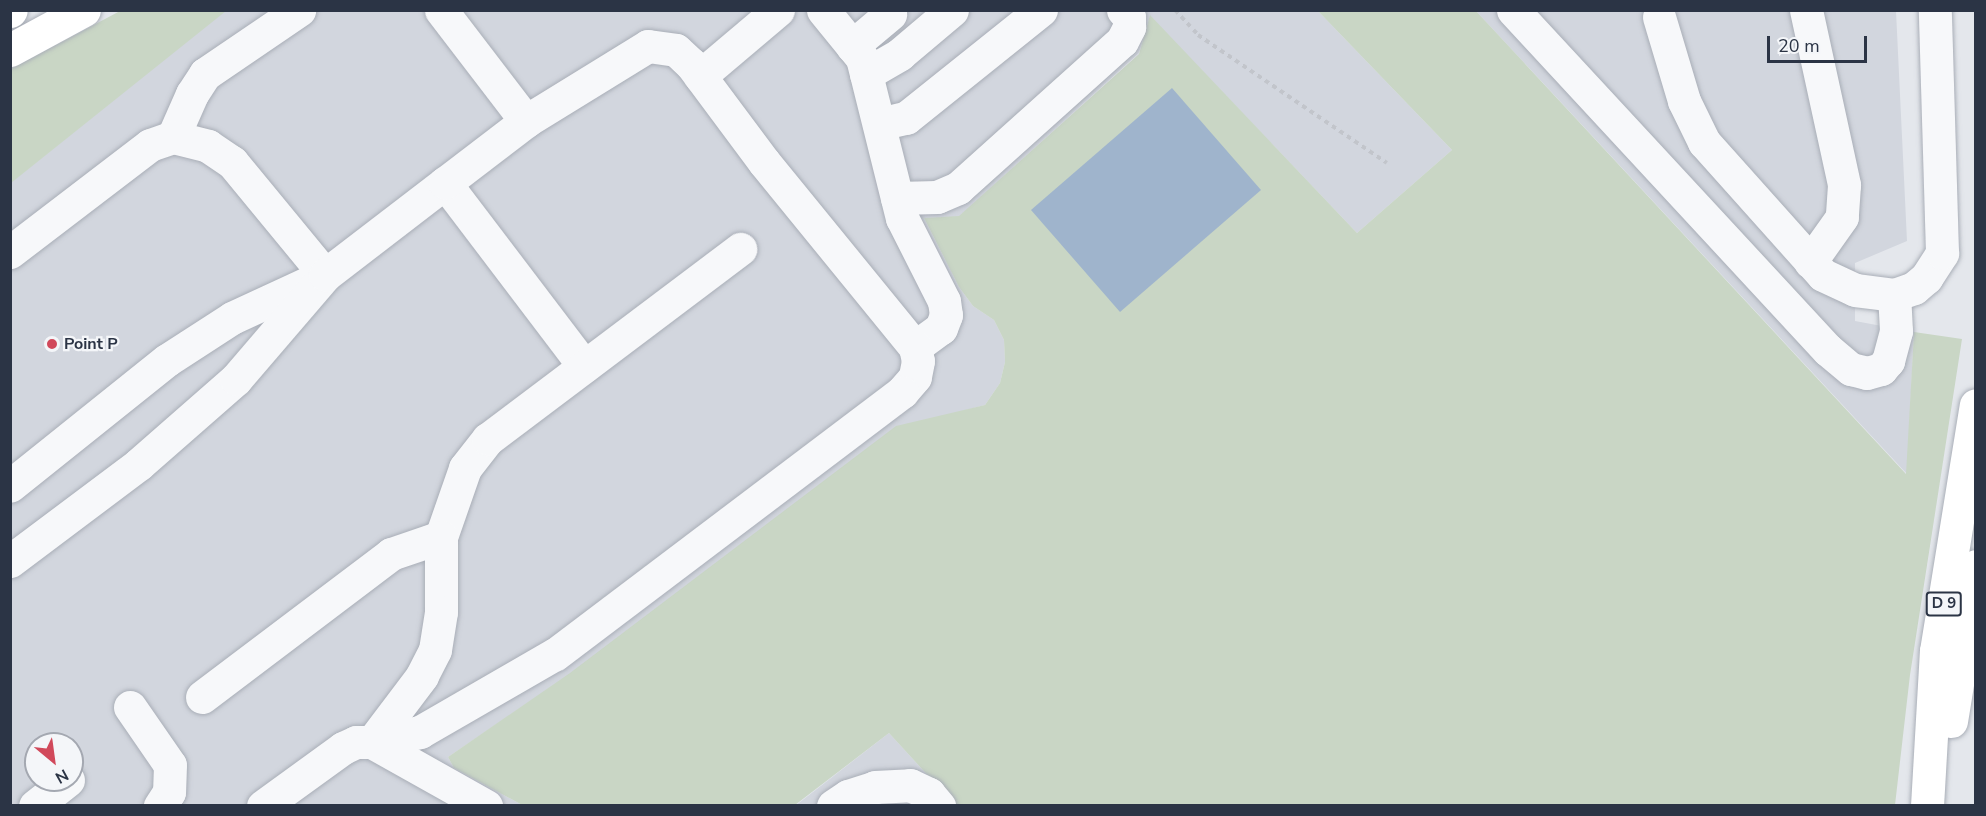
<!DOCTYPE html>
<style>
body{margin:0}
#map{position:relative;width:1986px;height:816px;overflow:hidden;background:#e4e7ec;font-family:"Nunito Sans",sans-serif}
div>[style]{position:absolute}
.built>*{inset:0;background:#d2d6de}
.green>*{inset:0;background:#c9d6c5}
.water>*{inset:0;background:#9fb4cc}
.path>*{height:4px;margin-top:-2px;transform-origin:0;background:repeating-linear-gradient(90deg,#c2c5cb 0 4.5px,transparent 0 9px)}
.roads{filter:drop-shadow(0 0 2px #a9aeb7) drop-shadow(0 0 2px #a9aeb7)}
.minor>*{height:33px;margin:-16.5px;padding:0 16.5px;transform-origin:16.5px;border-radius:16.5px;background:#f7f8fa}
.major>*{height:33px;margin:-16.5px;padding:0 16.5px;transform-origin:16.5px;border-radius:16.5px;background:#fff}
.dots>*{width:16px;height:16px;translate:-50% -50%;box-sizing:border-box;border:3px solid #f4f6f9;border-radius:50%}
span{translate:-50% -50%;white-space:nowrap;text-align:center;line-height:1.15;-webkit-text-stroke:4.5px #f4f6f9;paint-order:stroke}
.shield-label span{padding:2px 4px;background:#f4f6f9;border:2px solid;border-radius:4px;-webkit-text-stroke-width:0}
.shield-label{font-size:15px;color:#2b3445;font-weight:700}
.poi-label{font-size:16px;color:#2b3445;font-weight:700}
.left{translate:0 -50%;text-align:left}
.frame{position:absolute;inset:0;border:12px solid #2b3445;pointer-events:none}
.north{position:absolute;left:24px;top:732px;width:60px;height:60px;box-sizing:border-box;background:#f4f6f9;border:2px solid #a4a8b1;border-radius:50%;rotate:151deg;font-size:16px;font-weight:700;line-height:24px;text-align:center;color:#2b3445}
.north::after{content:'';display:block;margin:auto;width:21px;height:27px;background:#d1495b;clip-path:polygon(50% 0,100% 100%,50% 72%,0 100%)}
.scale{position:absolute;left:1767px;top:36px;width:100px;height:27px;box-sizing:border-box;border:3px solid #2b3445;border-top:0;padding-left:8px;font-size:18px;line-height:21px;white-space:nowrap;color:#2b3445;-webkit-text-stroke:4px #f4f6f9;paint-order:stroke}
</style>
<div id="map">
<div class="built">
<i style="clip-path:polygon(evenodd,226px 10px,1318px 11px,1452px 150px,1357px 233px,1150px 16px,1139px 53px,959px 217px,924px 218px,959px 287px,973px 306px,994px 320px,1004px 340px,1005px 362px,1000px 383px,985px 405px,955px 413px,448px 757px,454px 768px,524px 806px,11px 805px,10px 183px,226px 10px,36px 744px,72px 744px,72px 780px,36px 780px,36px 744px)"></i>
<i style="clip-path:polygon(1476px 11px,1896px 11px,1907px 241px,1855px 263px,1855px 321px,1914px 332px,1907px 474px)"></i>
<i style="clip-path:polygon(889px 733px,955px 805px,795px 806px)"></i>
</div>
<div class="green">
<i style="clip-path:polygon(120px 11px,226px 11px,11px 183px,11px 69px)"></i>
<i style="clip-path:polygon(1318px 11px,1476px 11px,1906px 474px,1914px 332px,1962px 339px,1910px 675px,1895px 805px,955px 805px,889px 733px,795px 805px,524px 806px,454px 768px,448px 757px,570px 673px,896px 426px,985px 405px,1000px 383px,1005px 362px,1004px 340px,994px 320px,973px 306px,959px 287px,924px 218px,959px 216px,1139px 54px,1150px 15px,1357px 233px,1452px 150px)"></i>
</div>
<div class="water">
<i style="clip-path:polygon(1172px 88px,1261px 190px,1120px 312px,1031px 210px)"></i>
</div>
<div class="path">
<i style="left:1175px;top:10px;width:34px;rotate:47deg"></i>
<i style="left:1198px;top:35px;width:228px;rotate:34.1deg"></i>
</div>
<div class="roads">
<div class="minor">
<i style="left:441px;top:10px;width:140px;rotate:52.6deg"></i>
<i style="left:823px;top:10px;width:62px;rotate:50.9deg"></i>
<i style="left:862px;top:58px;width:165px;rotate:76deg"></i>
<i style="left:902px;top:218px;width:93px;rotate:63.2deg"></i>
<i style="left:944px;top:301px;width:14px;rotate:82deg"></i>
<i style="left:946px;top:315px;width:14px;rotate:111deg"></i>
<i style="left:941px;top:328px;width:32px;rotate:144deg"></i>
<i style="left:1513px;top:10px;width:463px;rotate:47.2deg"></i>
<i style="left:1828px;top:350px;width:30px;rotate:40deg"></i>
<i style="left:1851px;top:369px;width:16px;rotate:14deg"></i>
<i style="left:1867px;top:373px;width:15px;rotate:-16deg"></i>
<i style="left:1881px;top:369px;width:11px;rotate:-49deg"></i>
<i style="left:1888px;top:361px;width:31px;rotate:-75deg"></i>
<i style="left:1896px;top:331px;width:36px;rotate:-93deg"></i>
<i style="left:1806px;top:10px;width:179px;rotate:77.7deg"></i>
<i style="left:1844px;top:185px;width:32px;rotate:94deg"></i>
<i style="left:1842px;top:217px;width:55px;rotate:125.4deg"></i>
<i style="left:1659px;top:17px;width:88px;rotate:73.4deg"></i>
<i style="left:1684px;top:101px;width:46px;rotate:64deg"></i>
<i style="left:1704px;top:142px;width:178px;rotate:48.2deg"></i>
<i style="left:1823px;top:275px;width:35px;rotate:25deg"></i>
<i style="left:1855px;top:290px;width:39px;rotate:7deg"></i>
<i style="left:1894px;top:295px;width:21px;rotate:-19deg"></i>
<i style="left:1914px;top:288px;width:16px;rotate:-40deg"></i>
<i style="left:1926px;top:278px;width:30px;rotate:-57deg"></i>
<i style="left:1942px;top:253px;width:243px;rotate:-91.7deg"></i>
<i style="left:852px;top:46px;width:50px;rotate:-40.1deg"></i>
<i style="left:866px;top:74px;width:39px;rotate:-30deg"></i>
<i style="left:900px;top:54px;width:68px;rotate:-40.2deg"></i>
<i style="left:700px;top:76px;width:102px;rotate:-40.2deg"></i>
<i style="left:879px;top:124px;width:28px;rotate:-13deg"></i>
<i style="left:906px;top:118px;width:173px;rotate:-38.7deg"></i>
<i style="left:173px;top:137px;width:47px;rotate:-66.2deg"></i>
<i style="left:192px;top:94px;width:24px;rotate:-57deg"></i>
<i style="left:205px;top:74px;width:114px;rotate:-34.2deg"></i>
<i style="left:445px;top:183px;width:230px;rotate:52.8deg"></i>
<i style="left:897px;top:198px;width:40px;rotate:-1.4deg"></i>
<i style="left:937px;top:197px;width:23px;rotate:-23deg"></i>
<i style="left:958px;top:188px;width:220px;rotate:-41.9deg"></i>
<i style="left:1122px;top:41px;width:16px;rotate:-63deg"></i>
<i style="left:1129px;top:27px;width:10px;rotate:-90deg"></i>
<i style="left:1129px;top:17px;width:9px;rotate:-131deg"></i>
<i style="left:10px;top:252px;width:176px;rotate:-37.4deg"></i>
<i style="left:150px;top:145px;width:24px;rotate:-19deg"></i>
<i style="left:173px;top:137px;width:36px;rotate:14deg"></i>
<i style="left:208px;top:146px;width:29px;rotate:34deg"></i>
<i style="left:232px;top:162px;width:146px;rotate:50.5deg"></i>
<i style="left:325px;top:275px;width:102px;rotate:155.2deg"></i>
<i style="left:232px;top:318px;width:77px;rotate:147.1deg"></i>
<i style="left:167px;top:360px;width:201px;rotate:141.3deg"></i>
<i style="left:441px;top:537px;width:73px;rotate:-70.8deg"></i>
<i style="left:465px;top:468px;width:37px;rotate:-52deg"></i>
<i style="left:488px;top:439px;width:316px;rotate:-37deg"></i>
<i style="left:10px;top:561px;width:161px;rotate:-36.9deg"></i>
<i style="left:139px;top:464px;width:129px;rotate:-41.2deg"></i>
<i style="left:236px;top:379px;width:137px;rotate:-49.4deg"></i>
<i style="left:325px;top:275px;width:151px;rotate:-37.5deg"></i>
<i style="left:445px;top:183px;width:102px;rotate:-37.4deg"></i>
<i style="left:526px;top:121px;width:143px;rotate:-31.6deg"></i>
<i style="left:648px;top:46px;width:28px;rotate:8deg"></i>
<i style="left:676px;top:50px;width:21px;rotate:43deg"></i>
<i style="left:691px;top:64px;width:122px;rotate:53.3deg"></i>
<i style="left:764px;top:162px;width:239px;rotate:50.8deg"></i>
<i style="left:915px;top:347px;width:14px;rotate:78deg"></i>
<i style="left:918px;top:361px;width:16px;rotate:101deg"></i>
<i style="left:915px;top:377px;width:20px;rotate:131deg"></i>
<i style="left:902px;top:392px;width:435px;rotate:142.9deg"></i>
<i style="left:555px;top:654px;width:156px;rotate:150deg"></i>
<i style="left:420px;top:732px;width:49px;rotate:168.2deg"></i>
<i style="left:202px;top:697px;width:237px;rotate:-37.1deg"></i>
<i style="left:391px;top:554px;width:53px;rotate:-18.8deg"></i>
<i style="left:441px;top:537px;width:75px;rotate:90deg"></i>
<i style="left:441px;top:612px;width:38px;rotate:99deg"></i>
<i style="left:435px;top:650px;width:29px;rotate:117deg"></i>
<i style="left:422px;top:676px;width:83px;rotate:127.1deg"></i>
<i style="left:130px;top:707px;width:70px;rotate:55.4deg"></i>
<i style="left:170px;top:765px;width:27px;rotate:92deg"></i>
<i style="left:169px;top:792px;width:17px;rotate:123deg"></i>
<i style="left:35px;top:806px;width:42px;rotate:-38.2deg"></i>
<i style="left:263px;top:806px;width:99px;rotate:-35.9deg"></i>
<i style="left:343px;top:748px;width:14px;rotate:-25deg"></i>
<i style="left:356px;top:742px;width:16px"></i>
<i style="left:372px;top:742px;width:131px;rotate:29.3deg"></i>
<i style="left:833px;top:806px;width:18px;rotate:-34deg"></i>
<i style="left:848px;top:796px;width:28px;rotate:-18deg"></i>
<i style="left:875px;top:787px;width:35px;rotate:-3deg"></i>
<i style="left:910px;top:785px;width:21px;rotate:25deg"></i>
<i style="left:929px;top:794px;width:16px;rotate:50deg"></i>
</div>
<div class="major">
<i style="left:10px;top:11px;width:1px;rotate:-45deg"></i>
<i style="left:10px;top:50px;width:84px;rotate:-28.4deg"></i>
<i style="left:1951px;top:721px;width:157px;rotate:-80.8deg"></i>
<i style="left:1927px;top:806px;width:155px;rotate:-86.7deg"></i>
<i style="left:1936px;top:651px;width:249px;rotate:-80.8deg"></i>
</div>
</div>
<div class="dots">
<i style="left:52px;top:344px;background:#d1495b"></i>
</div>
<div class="shield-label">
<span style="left:1944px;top:604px">D 9</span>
</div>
<div class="poi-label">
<span class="left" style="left:64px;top:344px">Point P</span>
</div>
<div class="frame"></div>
<div class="north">N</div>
<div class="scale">20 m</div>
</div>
